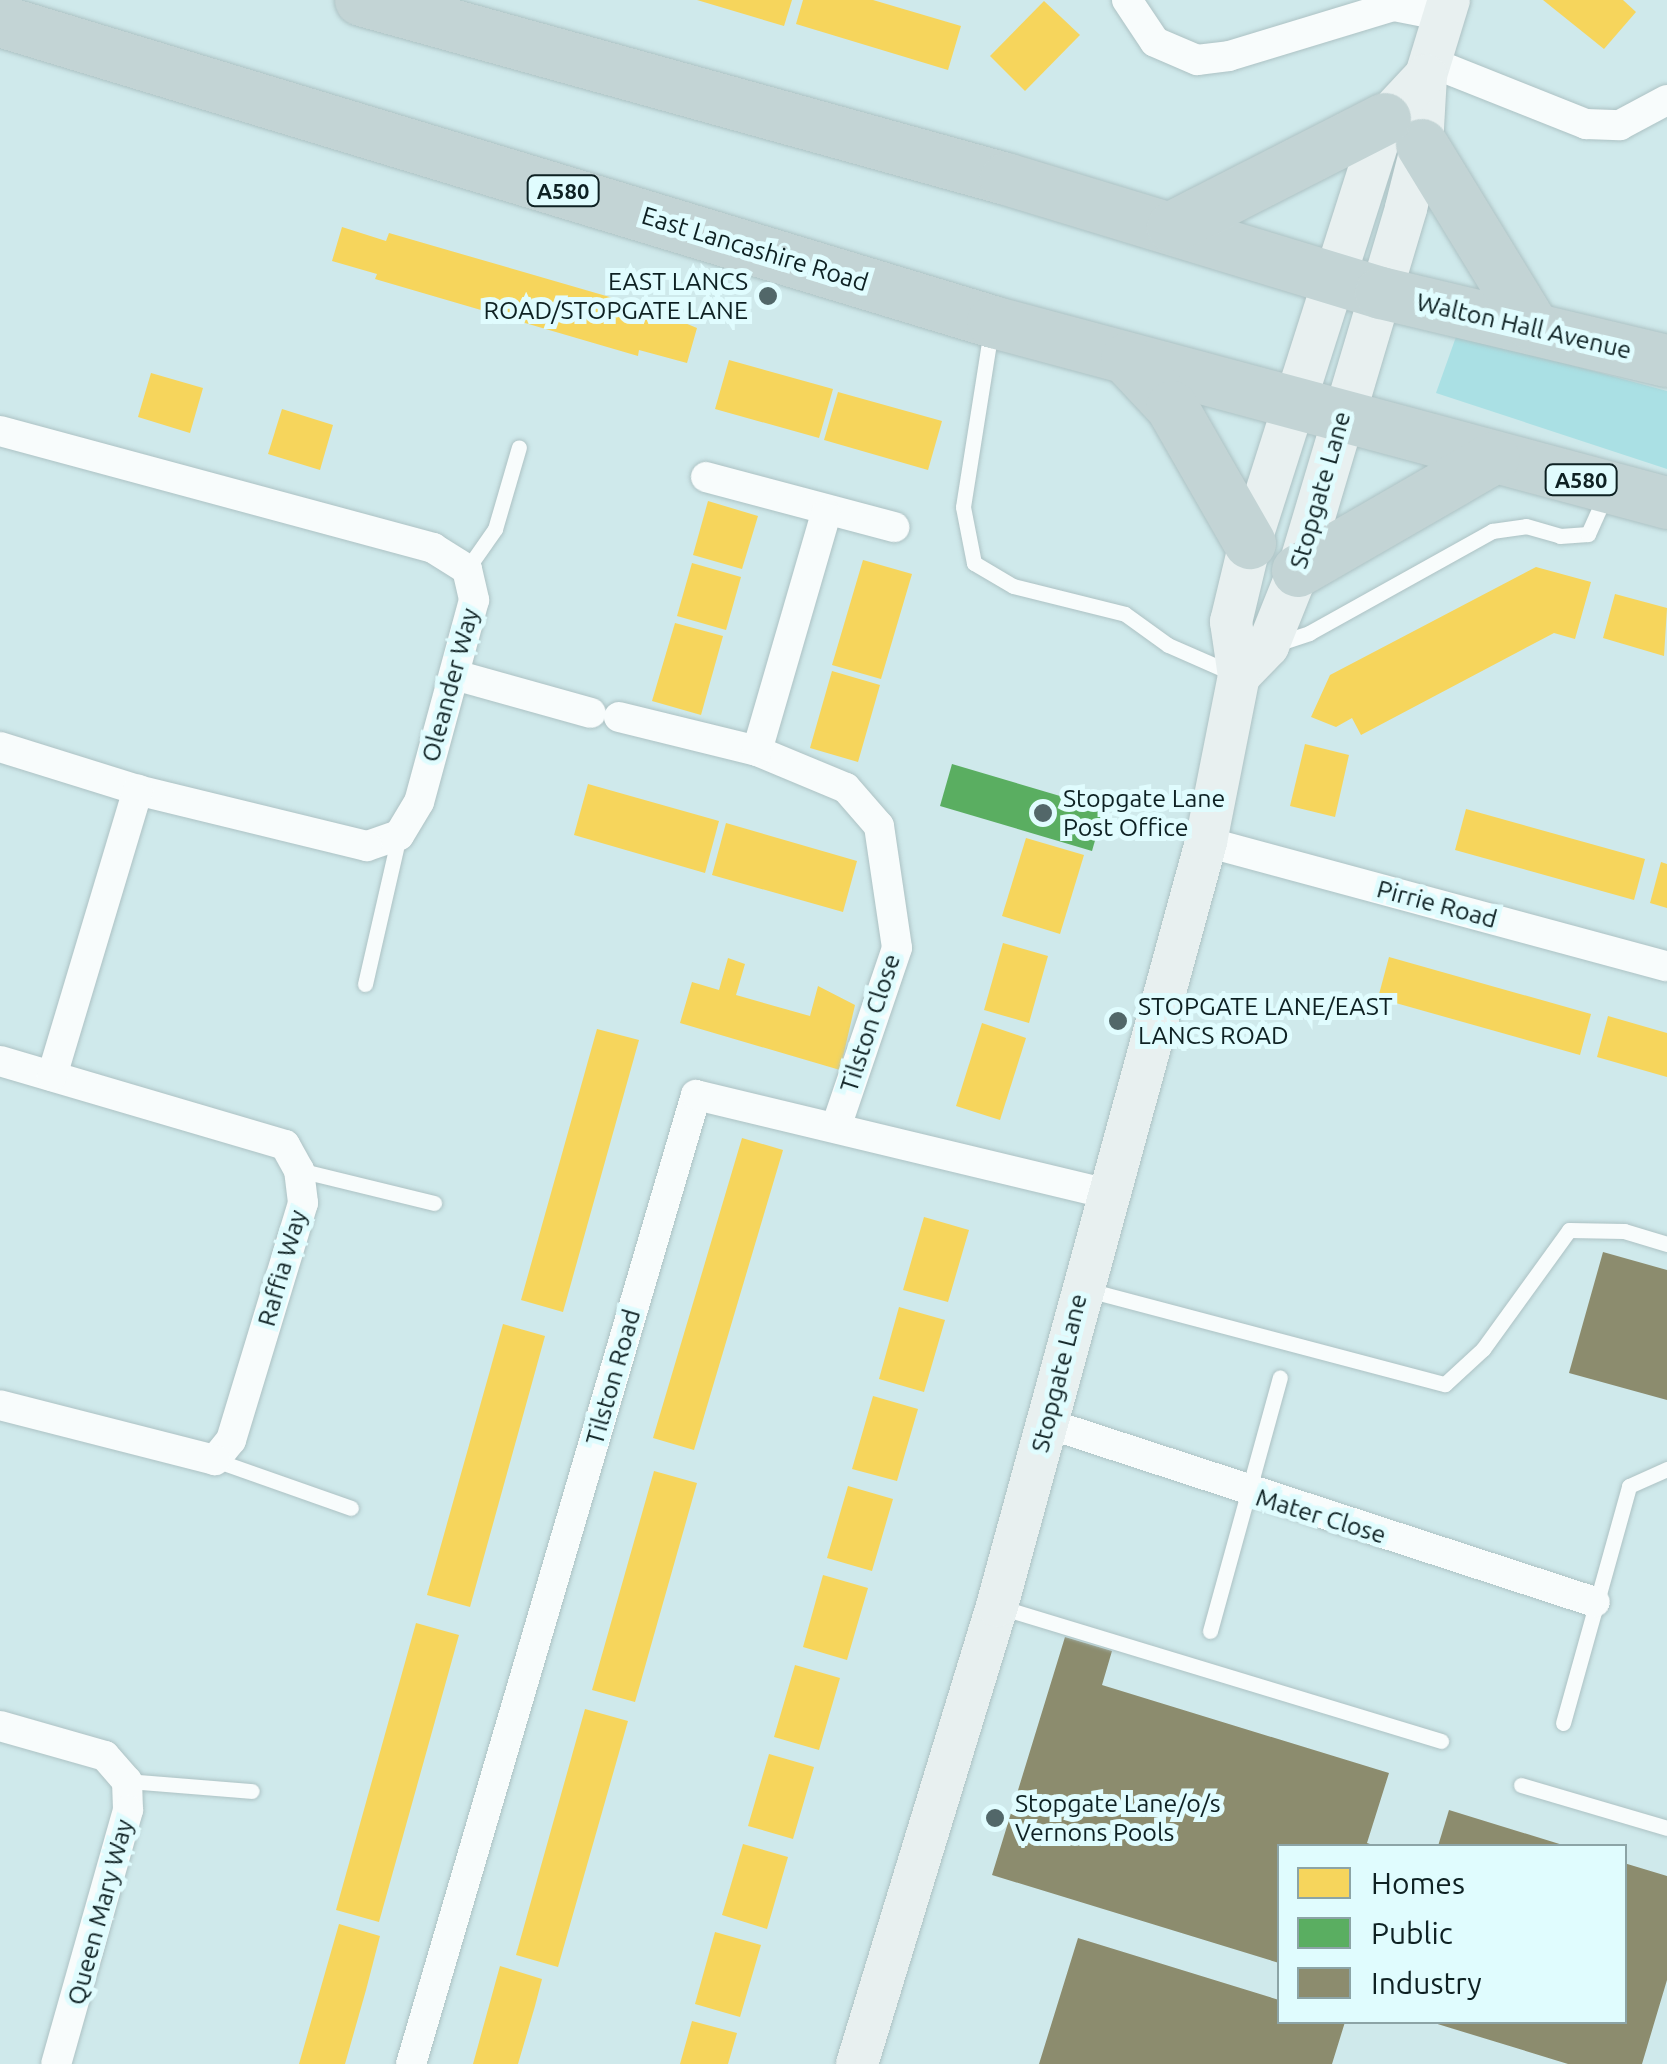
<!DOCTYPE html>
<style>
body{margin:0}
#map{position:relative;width:1667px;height:2064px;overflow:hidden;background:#cfe9eb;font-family:Ubuntu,sans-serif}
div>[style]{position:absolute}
.green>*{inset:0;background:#aae0e4}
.homes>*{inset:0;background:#f6d55c}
.public>*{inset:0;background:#5aae61}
.industry>*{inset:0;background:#8c8c6e}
.roads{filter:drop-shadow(0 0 2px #adc2c4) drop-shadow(0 0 2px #adc2c4)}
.lane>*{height:15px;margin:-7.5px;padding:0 7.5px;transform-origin:7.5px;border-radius:7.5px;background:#f8fcfc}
.street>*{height:30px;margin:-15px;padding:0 15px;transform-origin:15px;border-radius:15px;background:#f8fcfc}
.secondary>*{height:42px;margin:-21px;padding:0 21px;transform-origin:21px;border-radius:21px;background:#e8f0f0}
.highway>*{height:52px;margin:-26px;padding:0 26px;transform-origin:26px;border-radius:26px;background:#c3d4d5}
.dots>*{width:28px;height:28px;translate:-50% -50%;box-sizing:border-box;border:5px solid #e0fcfe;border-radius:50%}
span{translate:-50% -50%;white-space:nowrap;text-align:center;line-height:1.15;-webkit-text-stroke:10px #e0fcfe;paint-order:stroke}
.shield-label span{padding:2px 8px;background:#e0fcfe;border:2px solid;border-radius:8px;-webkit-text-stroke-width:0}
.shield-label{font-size:22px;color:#0e2123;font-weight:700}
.street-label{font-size:25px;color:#0e2123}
.poi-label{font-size:25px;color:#0e2123}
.right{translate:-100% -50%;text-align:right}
.left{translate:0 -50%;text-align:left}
.legend{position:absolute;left:1277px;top:1844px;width:350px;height:180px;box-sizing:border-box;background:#e0fcfe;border:2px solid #8ca4a6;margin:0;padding:12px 18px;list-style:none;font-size:30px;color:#0e2123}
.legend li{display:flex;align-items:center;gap:20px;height:50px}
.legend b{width:50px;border:2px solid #8ca4a6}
</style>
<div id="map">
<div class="green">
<i style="clip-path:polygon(1457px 334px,1667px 391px,1667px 469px,1436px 393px)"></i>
</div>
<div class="homes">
<i style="clip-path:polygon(697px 0,792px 0,784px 26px)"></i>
<i style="clip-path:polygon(803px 0,873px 0,961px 26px,948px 70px,796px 24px)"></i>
<i style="clip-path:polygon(1543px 0,1623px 0,1636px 12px,1604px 49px)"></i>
<i style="clip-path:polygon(1044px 1px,1080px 35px,1025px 91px,990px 56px)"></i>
<i style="clip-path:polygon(342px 227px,386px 241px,389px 233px,651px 309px,697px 328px,687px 363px,639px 350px,638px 356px,375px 279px,377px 274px,332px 261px)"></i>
<i style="clip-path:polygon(729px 360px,833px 389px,819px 438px,715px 409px)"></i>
<i style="clip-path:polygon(151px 373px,203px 388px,190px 433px,138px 417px)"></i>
<i style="clip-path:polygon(838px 392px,942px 421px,928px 470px,824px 440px)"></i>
<i style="clip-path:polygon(282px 409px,333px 425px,320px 470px,268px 454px)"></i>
<i style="clip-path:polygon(708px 501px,758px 516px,742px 569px,693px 555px)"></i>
<i style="clip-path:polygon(863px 560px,912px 574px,881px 679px,832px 665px)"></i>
<i style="clip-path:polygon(692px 563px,741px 577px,726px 630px,677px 616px)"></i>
<i style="clip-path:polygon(1536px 567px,1591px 582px,1575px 639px,1554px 633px,1361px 735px,1352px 718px,1336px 727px,1311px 717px,1330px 675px)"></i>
<i style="clip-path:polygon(1615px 594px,1667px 608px,1664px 656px,1603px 638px)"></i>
<i style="clip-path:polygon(675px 623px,723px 636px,701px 715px,652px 701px)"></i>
<i style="clip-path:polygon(832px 671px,880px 685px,858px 762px,810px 748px)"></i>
<i style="clip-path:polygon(1305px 744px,1349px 755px,1335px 817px,1290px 806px)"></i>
<i style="clip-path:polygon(588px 784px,719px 821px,705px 873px,574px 835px)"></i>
<i style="clip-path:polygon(1466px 809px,1645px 859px,1634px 900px,1455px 850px)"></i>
<i style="clip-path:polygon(726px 823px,857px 861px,843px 912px,712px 875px)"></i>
<i style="clip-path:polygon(1026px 838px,1084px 855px,1060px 934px,1002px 916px)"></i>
<i style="clip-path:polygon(1661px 862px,1667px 864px,1667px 908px,1650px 903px)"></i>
<i style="clip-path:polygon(1003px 943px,1048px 956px,1029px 1023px,984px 1010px)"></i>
<i style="clip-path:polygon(1389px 957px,1591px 1014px,1580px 1055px,1378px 998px)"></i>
<i style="clip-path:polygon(728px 958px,745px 964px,736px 995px,810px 1016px,818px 986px,855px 1005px,840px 1070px,680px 1023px,692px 982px,719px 990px)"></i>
<i style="clip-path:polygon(1608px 1016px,1667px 1033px,1667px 1077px,1597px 1057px)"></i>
<i style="clip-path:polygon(982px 1023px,1026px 1038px,1000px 1120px,956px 1106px)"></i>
<i style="clip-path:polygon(597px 1029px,639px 1040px,563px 1312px,521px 1300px)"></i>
<i style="clip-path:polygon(742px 1138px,783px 1150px,694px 1450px,653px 1438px)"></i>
<i style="clip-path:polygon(924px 1217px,969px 1230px,948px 1302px,903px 1290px)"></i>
<i style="clip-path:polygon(899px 1307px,945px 1320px,924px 1392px,879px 1379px)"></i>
<i style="clip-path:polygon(503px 1324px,545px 1336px,470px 1607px,427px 1595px)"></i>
<i style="clip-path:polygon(873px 1396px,918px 1409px,897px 1481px,852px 1469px)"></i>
<i style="clip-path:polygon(654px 1471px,697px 1483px,635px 1702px,592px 1690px)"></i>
<i style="clip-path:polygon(848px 1486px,893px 1499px,872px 1571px,827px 1558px)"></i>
<i style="clip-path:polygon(823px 1575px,868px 1588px,847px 1660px,803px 1647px)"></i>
<i style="clip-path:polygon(416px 1623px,459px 1635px,379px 1922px,336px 1910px)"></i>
<i style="clip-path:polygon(795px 1665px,840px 1678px,819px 1750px,774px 1737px)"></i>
<i style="clip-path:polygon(585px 1709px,628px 1721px,558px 1967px,516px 1955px)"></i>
<i style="clip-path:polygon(769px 1754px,814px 1767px,793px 1839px,748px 1826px)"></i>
<i style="clip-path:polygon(743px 1844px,788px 1857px,767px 1929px,722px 1915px)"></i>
<i style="clip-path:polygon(339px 1924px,380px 1936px,366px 1990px,345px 2064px,299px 2064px)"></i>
<i style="clip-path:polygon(715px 1932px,761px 1945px,740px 2017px,695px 2004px)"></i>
<i style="clip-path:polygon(500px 1966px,542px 1979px,535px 2006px,518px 2064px,473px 2064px)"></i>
<i style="clip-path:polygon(692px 2021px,737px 2033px,728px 2064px,680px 2064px)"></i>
</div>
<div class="public">
<i style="clip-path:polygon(952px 764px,1104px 809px,1092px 851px,940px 806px)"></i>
</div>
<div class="industry">
<i style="clip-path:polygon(1603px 1252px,1667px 1270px,1667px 1400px,1569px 1373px)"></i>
<i style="clip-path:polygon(1065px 1637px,1112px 1651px,1102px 1685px,1389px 1773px,1367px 1843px,1376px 1846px,1279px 1846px,1279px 1963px,992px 1875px)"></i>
<i style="clip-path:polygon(1449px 1810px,1566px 1846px,1438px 1846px)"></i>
<i style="clip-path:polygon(1624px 1863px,1667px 1876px,1667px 1980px,1642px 2064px,1568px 2064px,1431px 2022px,1624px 2022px)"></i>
<i style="clip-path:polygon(1078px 1938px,1279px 2000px,1279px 2022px,1345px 2022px,1332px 2064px,1039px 2064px)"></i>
</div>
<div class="roads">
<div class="lane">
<i style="left:991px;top:330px;width:179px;rotate:99deg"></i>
<i style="left:963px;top:507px;width:57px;rotate:78.9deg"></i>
<i style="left:974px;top:563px;width:45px;rotate:30.5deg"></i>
<i style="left:1013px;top:586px;width:115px;rotate:14deg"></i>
<i style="left:1125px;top:614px;width:53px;rotate:35.8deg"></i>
<i style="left:1168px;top:645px;width:72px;rotate:23.7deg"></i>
<i style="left:467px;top:569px;width:49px;rotate:-55deg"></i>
<i style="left:495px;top:529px;width:85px;rotate:-73.7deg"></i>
<i style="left:1279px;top:643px;width:32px;rotate:-18deg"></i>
<i style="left:1309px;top:633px;width:210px;rotate:-29.1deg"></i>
<i style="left:1492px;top:531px;width:34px;rotate:-8deg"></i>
<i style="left:1526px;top:526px;width:35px;rotate:16deg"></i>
<i style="left:1560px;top:536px;width:28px;rotate:-4deg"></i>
<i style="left:1588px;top:534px;width:42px;rotate:-65.9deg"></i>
<i style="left:365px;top:984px;width:153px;rotate:-77.1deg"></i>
<i style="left:299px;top:1170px;width:139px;rotate:13.7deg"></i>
<i style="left:1088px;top:1290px;width:369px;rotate:14.8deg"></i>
<i style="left:1445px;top:1384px;width:52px;rotate:-42.6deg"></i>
<i style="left:1483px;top:1349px;width:147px;rotate:-54.1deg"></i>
<i style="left:1569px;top:1230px;width:55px;rotate:1deg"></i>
<i style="left:1624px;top:1231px;width:45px;rotate:16.8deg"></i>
<i style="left:215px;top:1460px;width:144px;rotate:19.4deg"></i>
<i style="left:1000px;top:1607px;width:461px;rotate:16.9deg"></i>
<i style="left:1210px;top:1631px;width:263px;rotate:-74.6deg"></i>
<i style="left:1563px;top:1723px;width:246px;rotate:-74.4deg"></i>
<i style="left:1629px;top:1486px;width:42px;rotate:-24.1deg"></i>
<i style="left:127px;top:1781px;width:125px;rotate:4.6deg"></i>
<i style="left:1521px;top:1785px;width:152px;rotate:16.4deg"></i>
</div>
<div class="street">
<i style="left:1127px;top:0;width:50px;rotate:56.3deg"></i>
<i style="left:1155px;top:42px;width:46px;rotate:23.2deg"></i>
<i style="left:1197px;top:60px;width:32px;rotate:-7deg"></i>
<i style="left:1229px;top:56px;width:172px;rotate:-16.9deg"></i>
<i style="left:1394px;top:6px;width:52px;rotate:11.1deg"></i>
<i style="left:1430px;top:62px;width:168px;rotate:21.7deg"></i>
<i style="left:1586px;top:124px;width:34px;rotate:2deg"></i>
<i style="left:1620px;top:125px;width:53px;rotate:-28deg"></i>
<i style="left:0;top:431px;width:449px;rotate:15.1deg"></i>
<i style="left:433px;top:548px;width:40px;rotate:32deg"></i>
<i style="left:467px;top:569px;width:32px;rotate:77deg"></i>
<i style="left:474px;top:600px;width:209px;rotate:105.2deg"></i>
<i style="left:419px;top:802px;width:39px;rotate:121deg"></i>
<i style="left:399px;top:835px;width:34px;rotate:161deg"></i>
<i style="left:367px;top:846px;width:236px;rotate:-166.3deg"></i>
<i style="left:138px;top:790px;width:145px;rotate:-162.7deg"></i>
<i style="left:706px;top:477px;width:195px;rotate:14.9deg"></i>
<i style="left:455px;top:675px;width:141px;rotate:15.6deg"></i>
<i style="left:619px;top:717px;width:142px;rotate:13.8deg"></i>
<i style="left:757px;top:751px;width:96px;rotate:22.6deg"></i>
<i style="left:846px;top:788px;width:50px;rotate:49deg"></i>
<i style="left:879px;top:826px;width:123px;rotate:81.6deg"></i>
<i style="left:897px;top:948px;width:189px;rotate:108.8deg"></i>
<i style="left:757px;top:751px;width:247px;rotate:-73.8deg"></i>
<i style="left:1206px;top:842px;width:477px;rotate:15.1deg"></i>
<i style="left:0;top:1061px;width:297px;rotate:16.4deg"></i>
<i style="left:285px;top:1145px;width:29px;rotate:61deg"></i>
<i style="left:299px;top:1170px;width:33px;rotate:83deg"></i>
<i style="left:303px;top:1203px;width:248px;rotate:106.9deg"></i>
<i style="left:231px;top:1440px;width:26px;rotate:129deg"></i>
<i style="left:215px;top:1460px;width:222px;rotate:-165.7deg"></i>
<i style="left:52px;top:1076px;width:299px;rotate:-73.3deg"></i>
<i style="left:1049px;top:1424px;width:574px;rotate:18.06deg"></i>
<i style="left:0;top:1726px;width:109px;rotate:15.9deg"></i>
<i style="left:105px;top:1756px;width:33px;rotate:49deg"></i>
<i style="left:127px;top:1781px;width:29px;rotate:88deg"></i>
<i style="left:128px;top:1810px;width:264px;rotate:105.8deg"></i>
<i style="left:411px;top:2064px;width:1010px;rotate:-73.61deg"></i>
<i style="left:696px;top:1095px;width:423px;rotate:13.5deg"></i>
</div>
<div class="secondary">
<i style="left:1239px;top:676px;width:42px;rotate:-46deg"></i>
<i style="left:1268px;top:646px;width:81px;rotate:-68.2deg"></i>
<i style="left:1298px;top:571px;width:379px;rotate:-73.4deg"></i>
<i style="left:1406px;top:208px;width:65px;rotate:-75.7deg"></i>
<i style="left:1422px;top:145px;width:70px;rotate:-86.7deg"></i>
<i style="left:1426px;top:75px;width:78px;rotate:-73deg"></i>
<i style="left:857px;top:2064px;width:479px;rotate:-73deg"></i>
<i style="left:997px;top:1606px;width:792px;rotate:-74.7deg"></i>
<i style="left:1206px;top:842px;width:169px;rotate:-78.8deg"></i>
<i style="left:1239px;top:676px;width:55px;rotate:-98.4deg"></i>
<i style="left:1231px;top:622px;width:81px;rotate:-76.5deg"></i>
<i style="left:1250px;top:543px;width:445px;rotate:-72.3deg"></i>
<i style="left:1385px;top:119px;width:60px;rotate:-47deg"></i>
</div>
<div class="highway">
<i style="left:361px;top:0;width:669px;rotate:15.51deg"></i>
<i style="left:1006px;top:179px;width:392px;rotate:16.9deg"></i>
<i style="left:1381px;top:293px;width:294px;rotate:13.4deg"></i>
<i style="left:0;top:21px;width:1038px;rotate:16.86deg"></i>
<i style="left:993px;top:322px;width:698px;rotate:15.03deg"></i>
<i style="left:1422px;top:145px;width:211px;rotate:58.6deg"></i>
<i style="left:1173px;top:227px;width:238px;rotate:-27deg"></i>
<i style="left:1127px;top:359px;width:66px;rotate:46.8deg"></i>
<i style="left:1172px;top:407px;width:157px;rotate:60.2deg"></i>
<i style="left:1298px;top:571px;width:226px;rotate:-30deg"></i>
</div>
</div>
<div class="dots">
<i style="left:768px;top:296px;background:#526769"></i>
<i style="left:1043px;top:813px;background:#526769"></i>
<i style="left:1118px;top:1021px;background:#526769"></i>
<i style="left:995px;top:1818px;background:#526769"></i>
</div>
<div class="shield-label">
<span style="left:563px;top:191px">A580</span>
<span style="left:1581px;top:480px">A580</span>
</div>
<div class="street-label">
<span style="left:755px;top:249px;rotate:17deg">East Lancashire Road</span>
<span style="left:1524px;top:326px;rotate:13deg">Walton Hall Avenue</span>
<span style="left:1320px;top:490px;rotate:-74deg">Stopgate Lane</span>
<span style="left:450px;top:685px;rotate:-75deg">Oleander Way</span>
<span style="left:1437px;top:904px;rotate:15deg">Pirrie Road</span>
<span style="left:870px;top:1023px;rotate:-72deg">Tilston Close</span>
<span style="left:282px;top:1268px;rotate:-74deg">Raffia Way</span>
<span style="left:1059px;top:1373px;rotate:-76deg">Stopgate Lane</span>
<span style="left:613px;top:1377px;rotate:-74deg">Tilston Road</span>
<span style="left:1321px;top:1516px;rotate:17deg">Mater Close</span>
<span style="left:100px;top:1912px;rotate:-75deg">Queen Mary Way</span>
</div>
<div class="poi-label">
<span class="right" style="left:748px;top:296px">EAST LANCS<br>ROAD/STOPGATE LANE</span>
<span class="left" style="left:1063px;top:813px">Stopgate Lane<br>Post Office</span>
<span class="left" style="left:1138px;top:1021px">STOPGATE LANE/EAST<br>LANCS ROAD</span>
<span class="left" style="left:1015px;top:1818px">Stopgate Lane/o/s<br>Vernons Pools</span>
</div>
<ul class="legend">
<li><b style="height:28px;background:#f6d55c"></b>Homes</li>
<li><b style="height:28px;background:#5aae61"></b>Public</li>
<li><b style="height:28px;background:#8c8c6e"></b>Industry</li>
</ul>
</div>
